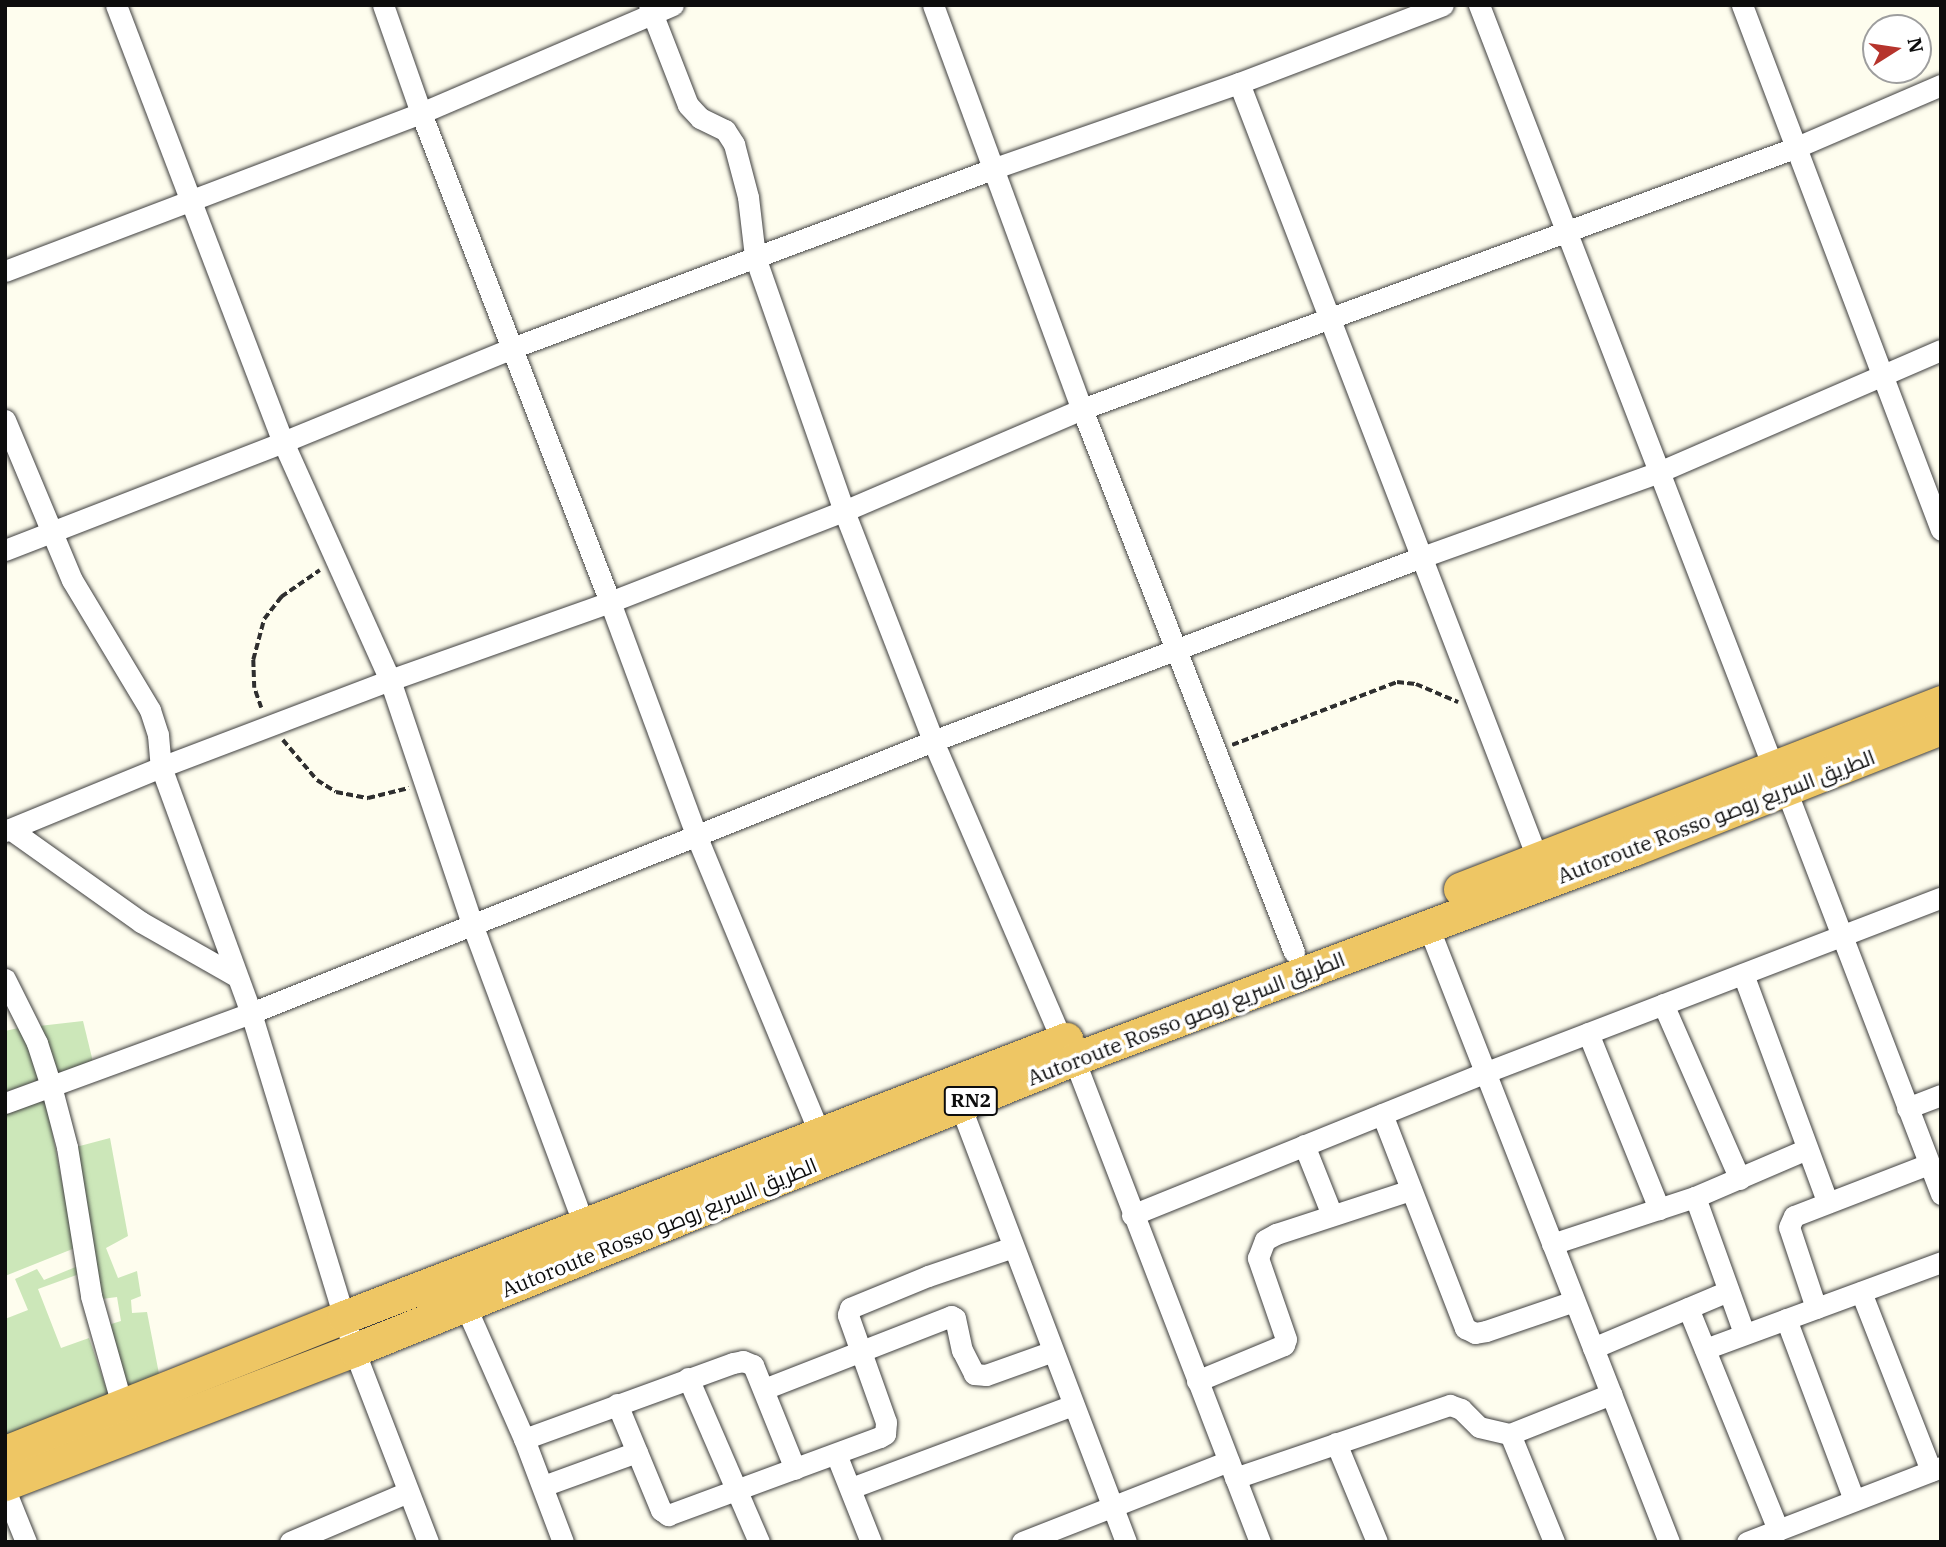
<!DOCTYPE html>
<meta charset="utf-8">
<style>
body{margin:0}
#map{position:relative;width:1946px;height:1547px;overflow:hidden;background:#fefdee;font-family:"IBM Plex Serif",Cairo,serif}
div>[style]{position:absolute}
.green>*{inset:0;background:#cce7b9}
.path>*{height:3.5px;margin-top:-1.75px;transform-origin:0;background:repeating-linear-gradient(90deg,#2f2f2f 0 7px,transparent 0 10.5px)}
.roads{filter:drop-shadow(0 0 2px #404040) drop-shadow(0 0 2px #404040)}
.minor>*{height:21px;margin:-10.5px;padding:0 10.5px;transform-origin:10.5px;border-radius:10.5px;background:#fff}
.trunk>*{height:33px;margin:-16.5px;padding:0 16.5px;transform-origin:16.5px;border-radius:16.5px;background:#eec664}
span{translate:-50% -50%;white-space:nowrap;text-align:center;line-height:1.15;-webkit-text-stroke:7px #fff;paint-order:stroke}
.shield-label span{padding:2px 5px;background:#fff;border:2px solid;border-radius:5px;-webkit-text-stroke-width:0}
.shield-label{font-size:19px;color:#0d0d0d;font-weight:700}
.street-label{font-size:21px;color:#0d0d0d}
.frame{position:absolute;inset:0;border:7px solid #0d0d0d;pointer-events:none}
.north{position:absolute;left:1862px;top:14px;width:70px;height:70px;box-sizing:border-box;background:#fff;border:2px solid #9e9e9e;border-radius:50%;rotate:78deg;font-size:19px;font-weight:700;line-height:28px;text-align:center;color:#0d0d0d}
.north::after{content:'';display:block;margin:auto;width:24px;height:32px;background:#b6342c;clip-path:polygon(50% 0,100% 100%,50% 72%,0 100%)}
</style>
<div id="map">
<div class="green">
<i style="clip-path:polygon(83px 1021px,93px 1062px,54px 1075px,39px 1026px)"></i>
<i style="clip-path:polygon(23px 1027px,42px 1079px,5px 1092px,5px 1031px)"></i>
<i style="clip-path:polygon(45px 1096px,75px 1248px,5px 1276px,5px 1112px)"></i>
<i style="clip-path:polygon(110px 1138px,128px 1236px,106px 1248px,118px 1278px,137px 1271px,141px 1296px,131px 1300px,132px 1313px,147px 1312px,160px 1379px,125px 1388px,108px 1325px,121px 1321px,117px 1297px,102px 1299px,76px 1147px)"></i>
<i style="clip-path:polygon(78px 1266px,82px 1273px,38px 1289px,61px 1348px,89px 1338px,110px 1399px,5px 1440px,5px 1319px,28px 1310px,15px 1279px,37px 1269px,44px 1280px)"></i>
</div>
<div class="path">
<i style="left:261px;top:708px;width:21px;rotate:-109deg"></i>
<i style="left:254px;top:688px;width:28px;rotate:-92deg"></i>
<i style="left:253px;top:660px;width:42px;rotate:-75deg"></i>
<i style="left:264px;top:619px;width:28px;rotate:-52deg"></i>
<i style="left:281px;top:597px;width:47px;rotate:-34.7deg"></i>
<i style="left:283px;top:740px;width:52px;rotate:49.6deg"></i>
<i style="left:317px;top:780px;width:22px;rotate:32deg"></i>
<i style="left:336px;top:792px;width:33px;rotate:11deg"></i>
<i style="left:368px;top:798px;width:42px;rotate:-13.7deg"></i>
<i style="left:1232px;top:745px;width:177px;rotate:-20.9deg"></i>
<i style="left:1397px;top:682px;width:19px;rotate:6deg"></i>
<i style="left:1416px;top:684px;width:46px;rotate:23.2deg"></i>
</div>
<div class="roads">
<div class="minor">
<i style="left:116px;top:5px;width:468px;rotate:69.1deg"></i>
<i style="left:283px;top:442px;width:261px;rotate:65.8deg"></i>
<i style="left:390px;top:680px;width:257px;rotate:71.4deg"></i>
<i style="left:472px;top:924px;width:321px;rotate:69.6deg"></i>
<i style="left:383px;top:5px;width:114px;rotate:70.6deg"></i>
<i style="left:421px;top:113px;width:524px;rotate:68.87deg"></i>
<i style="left:610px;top:602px;width:248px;rotate:69.7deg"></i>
<i style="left:696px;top:835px;width:324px;rotate:67.5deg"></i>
<i style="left:649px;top:5px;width:107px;rotate:68.7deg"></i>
<i style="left:688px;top:105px;width:18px;rotate:47deg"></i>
<i style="left:700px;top:118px;width:28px;rotate:26deg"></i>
<i style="left:725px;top:130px;width:17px;rotate:57deg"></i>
<i style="left:734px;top:144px;width:55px;rotate:75.2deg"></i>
<i style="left:748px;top:197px;width:60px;rotate:83.3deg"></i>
<i style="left:755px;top:257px;width:269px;rotate:70.7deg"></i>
<i style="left:844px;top:511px;width:247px;rotate:68.8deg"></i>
<i style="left:933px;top:741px;width:326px;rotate:66.7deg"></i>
<i style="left:933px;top:5px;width:431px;rotate:69.8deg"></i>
<i style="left:1082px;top:409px;width:583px;rotate:68.67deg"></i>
<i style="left:1479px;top:5px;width:817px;rotate:68.9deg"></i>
<i style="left:1742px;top:5px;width:561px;rotate:69.24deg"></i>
<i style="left:1239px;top:83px;width:833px;rotate:68.95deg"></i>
<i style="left:5px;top:271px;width:445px;rotate:-20.8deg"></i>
<i style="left:421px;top:113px;width:274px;rotate:-23.2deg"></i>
<i style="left:5px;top:420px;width:173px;rotate:67.3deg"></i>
<i style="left:72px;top:580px;width:152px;rotate:59deg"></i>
<i style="left:150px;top:710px;width:26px;rotate:72deg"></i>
<i style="left:158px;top:735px;width:32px;rotate:85deg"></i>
<i style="left:161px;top:767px;width:262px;rotate:69.9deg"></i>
<i style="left:251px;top:1013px;width:352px;rotate:73deg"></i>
<i style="left:354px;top:1350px;width:206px;rotate:68.9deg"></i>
<i style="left:5px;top:550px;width:298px;rotate:-21.2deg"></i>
<i style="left:283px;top:442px;width:248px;rotate:-22.3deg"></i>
<i style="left:512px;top:348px;width:515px;rotate:-20.44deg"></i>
<i style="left:995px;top:168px;width:258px;rotate:-19.2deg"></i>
<i style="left:1239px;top:83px;width:218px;rotate:-20.9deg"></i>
<i style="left:1786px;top:790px;width:433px;rotate:69deg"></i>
<i style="left:10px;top:829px;width:161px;rotate:35.4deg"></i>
<i style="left:141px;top:922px;width:109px;rotate:29.6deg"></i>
<i style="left:5px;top:831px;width:169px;rotate:-22.3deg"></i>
<i style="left:161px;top:767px;width:245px;rotate:-20.8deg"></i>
<i style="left:390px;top:680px;width:233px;rotate:-19.5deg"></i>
<i style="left:610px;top:602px;width:251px;rotate:-21.3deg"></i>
<i style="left:844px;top:511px;width:259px;rotate:-23.2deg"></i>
<i style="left:1082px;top:409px;width:761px;rotate:-20.12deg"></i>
<i style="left:1797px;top:147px;width:157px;rotate:-23.3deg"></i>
<i style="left:1428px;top:926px;width:661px;rotate:68.63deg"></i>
<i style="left:1743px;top:974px;width:242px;rotate:69.7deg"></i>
<i style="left:5px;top:979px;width:72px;rotate:63.4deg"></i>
<i style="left:37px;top:1043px;width:45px;rotate:72deg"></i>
<i style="left:51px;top:1086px;width:63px;rotate:75.3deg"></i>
<i style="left:67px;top:1147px;width:151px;rotate:80.8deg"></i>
<i style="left:91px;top:1296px;width:113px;rotate:74.1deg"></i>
<i style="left:1663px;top:1004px;width:191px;rotate:66.3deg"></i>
<i style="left:1588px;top:1033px;width:190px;rotate:68deg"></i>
<i style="left:1074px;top:1059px;width:518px;rotate:68.94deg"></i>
<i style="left:5px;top:1103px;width:262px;rotate:-20.1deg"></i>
<i style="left:251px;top:1013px;width:734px;rotate:-21.74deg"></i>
<i style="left:933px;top:741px;width:519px;rotate:-20.63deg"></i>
<i style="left:1419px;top:558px;width:255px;rotate:-19.7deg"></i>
<i style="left:1659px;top:472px;width:307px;rotate:-23.4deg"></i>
<i style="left:960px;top:1105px;width:467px;rotate:69.2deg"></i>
<i style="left:1907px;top:1108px;width:36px;rotate:-21deg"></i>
<i style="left:1382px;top:1114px;width:230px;rotate:68.8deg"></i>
<i style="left:1465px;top:1328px;width:11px;rotate:27deg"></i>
<i style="left:1475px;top:1333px;width:11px;rotate:-10deg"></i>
<i style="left:1486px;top:1331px;width:93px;rotate:-18.8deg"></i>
<i style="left:1304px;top:1145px;width:75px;rotate:68.2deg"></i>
<i style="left:1695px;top:1197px;width:145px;rotate:70.2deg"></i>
<i style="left:1132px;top:1215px;width:380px;rotate:-22deg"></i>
<i style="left:1484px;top:1073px;width:489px;rotate:-21deg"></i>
<i style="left:1552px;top:1244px;width:151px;rotate:-18.2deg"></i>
<i style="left:1695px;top:1197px;width:122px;rotate:-23.2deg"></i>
<i style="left:1861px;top:1292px;width:192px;rotate:68.6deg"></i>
<i style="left:465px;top:1305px;width:146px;rotate:66.2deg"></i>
<i style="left:1688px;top:1308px;width:240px;rotate:67.9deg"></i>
<i style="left:1816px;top:1308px;width:85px;rotate:-108.4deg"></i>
<i style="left:1789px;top:1227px;width:12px;rotate:-66deg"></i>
<i style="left:1794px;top:1216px;width:145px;rotate:-21.1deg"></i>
<i style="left:1786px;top:1319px;width:193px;rotate:69.4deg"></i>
<i style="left:1593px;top:1348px;width:147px;rotate:-22.9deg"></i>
<i style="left:1705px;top:1349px;width:252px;rotate:-20.2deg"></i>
<i style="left:688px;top:1378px;width:179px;rotate:66.6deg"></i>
<i style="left:1197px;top:1381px;width:94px;rotate:-22.5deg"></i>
<i style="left:1284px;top:1345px;width:6px;rotate:-72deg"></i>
<i style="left:1286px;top:1339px;width:86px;rotate:-109.1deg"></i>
<i style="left:1258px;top:1258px;width:19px;rotate:-69deg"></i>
<i style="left:1265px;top:1240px;width:13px;rotate:-29deg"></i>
<i style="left:1276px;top:1234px;width:142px;rotate:-18.1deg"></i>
<i style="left:764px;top:1389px;width:201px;rotate:-21.3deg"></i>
<i style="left:951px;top:1316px;width:4px;rotate:27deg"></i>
<i style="left:955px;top:1318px;width:33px;rotate:78deg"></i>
<i style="left:962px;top:1350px;width:27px;rotate:63deg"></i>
<i style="left:974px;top:1374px;width:12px;rotate:5deg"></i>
<i style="left:986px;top:1375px;width:71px;rotate:-19.7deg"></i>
<i style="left:617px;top:1404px;width:115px;rotate:67.5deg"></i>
<i style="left:661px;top:1510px;width:9px;rotate:36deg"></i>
<i style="left:668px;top:1515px;width:226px;rotate:-20.2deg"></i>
<i style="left:880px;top:1437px;width:6px;rotate:-31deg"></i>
<i style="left:885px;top:1434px;width:12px;rotate:-85deg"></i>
<i style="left:886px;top:1422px;width:114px;rotate:-109.6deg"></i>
<i style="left:848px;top:1315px;width:7px;rotate:-74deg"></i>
<i style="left:850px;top:1308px;width:84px;rotate:-22.3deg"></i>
<i style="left:928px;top:1276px;width:90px;rotate:-18.8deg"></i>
<i style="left:1510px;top:1434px;width:109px;rotate:-21.6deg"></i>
<i style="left:1336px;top:1443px;width:107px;rotate:67.5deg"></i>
<i style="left:836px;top:1454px;width:95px;rotate:68.3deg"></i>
<i style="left:1235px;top:1478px;width:227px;rotate:-18.8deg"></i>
<i style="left:1450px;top:1405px;width:12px;rotate:20deg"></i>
<i style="left:1461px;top:1409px;width:25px;rotate:45deg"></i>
<i style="left:1479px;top:1427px;width:32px;rotate:13deg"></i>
<i style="left:1510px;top:1434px;width:117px;rotate:67.8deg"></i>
<i style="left:543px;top:1486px;width:100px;rotate:-19.9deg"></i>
<i style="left:851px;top:1488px;width:237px;rotate:-20.5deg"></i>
<i style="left:5px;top:1490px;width:56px;rotate:68deg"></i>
<i style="left:290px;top:1542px;width:128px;rotate:-23deg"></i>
<i style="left:563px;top:1542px;width:110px;rotate:-110.7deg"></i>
<i style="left:524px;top:1439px;width:222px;rotate:-20deg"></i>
<i style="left:733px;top:1363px;width:10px;rotate:-11deg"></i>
<i style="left:743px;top:1361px;width:11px;rotate:22deg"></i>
<i style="left:753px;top:1365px;width:112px;rotate:68deg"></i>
<i style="left:1022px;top:1542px;width:222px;rotate:-21.4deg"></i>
<i style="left:1747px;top:1542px;width:208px;rotate:-21.1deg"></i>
</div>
<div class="trunk">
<i style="left:1460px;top:889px;width:516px;rotate:-21.24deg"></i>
<i style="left:5px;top:1452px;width:365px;rotate:-21.7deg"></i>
<i style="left:344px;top:1317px;width:774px;rotate:-21.06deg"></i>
<i style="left:5px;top:1484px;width:374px;rotate:-21deg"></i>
<i style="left:354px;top:1350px;width:777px;rotate:-22.01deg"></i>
<i style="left:1074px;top:1059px;width:598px;rotate:-20.56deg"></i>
<i style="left:1634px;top:849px;width:330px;rotate:-21.5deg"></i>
</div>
</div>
<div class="shield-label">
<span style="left:971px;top:1101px">RN2</span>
</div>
<div class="street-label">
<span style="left:1716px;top:816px;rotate:-21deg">Autoroute Rosso الطريق السريع روصو</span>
<span style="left:1186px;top:1018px;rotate:-21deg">Autoroute Rosso الطريق السريع روصو</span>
<span style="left:659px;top:1227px;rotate:-22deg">Autoroute Rosso الطريق السريع روصو</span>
</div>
<div class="frame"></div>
<div class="north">N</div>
</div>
